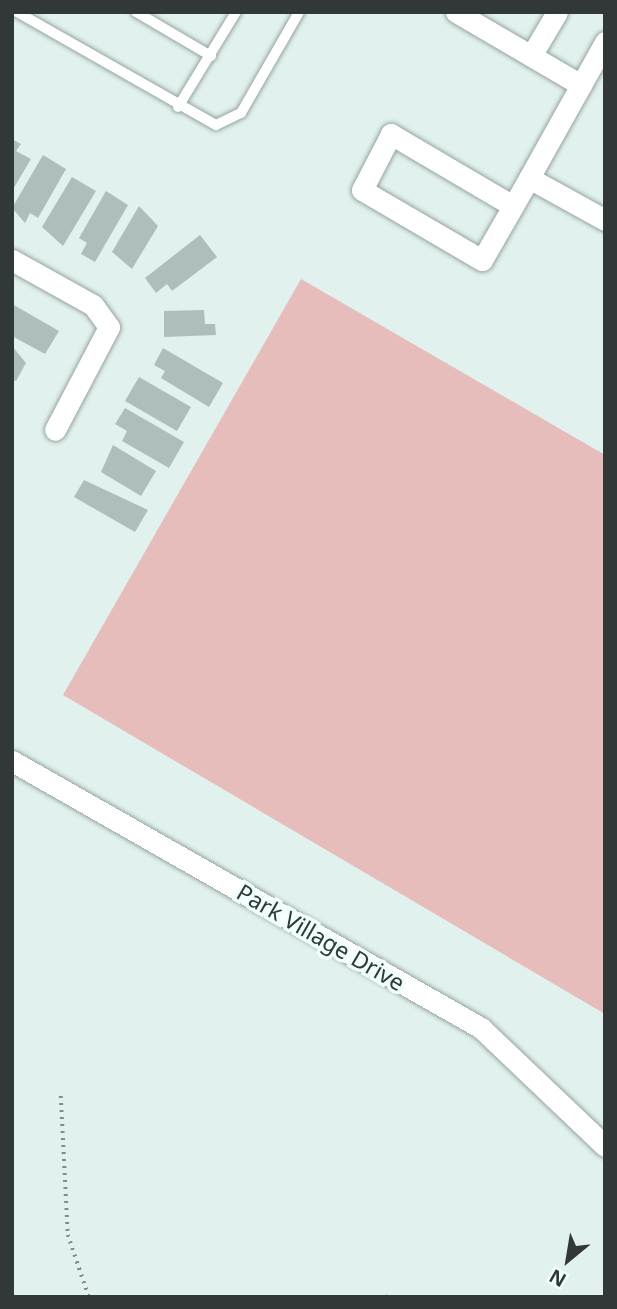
<!DOCTYPE html>
<style>
body{margin:0}
#map{position:relative;width:617px;height:1309px;overflow:hidden;background:#e1f1ee;font-family:"Noto Sans",sans-serif}
div>[style]{position:absolute}
.green>*{inset:0;background:#e6bdbb}
.building>*{inset:0;background:#aebebb}
.path>*{height:3.5px;margin-top:-1.75px;transform-origin:0;background:repeating-linear-gradient(90deg,#828c8a 0 2px,transparent 0 7px)}
.roads{filter:drop-shadow(0 0 2px #95a4a1) drop-shadow(0 0 2px #95a4a1)}
.lane>*{height:10px;margin:-5px;padding:0 5px;transform-origin:5px;border-radius:5px;background:#fff}
.street>*{height:21px;margin:-10.5px;padding:0 10.5px;transform-origin:10.5px;border-radius:10.5px;background:#fff}
span{translate:-50% -50%;white-space:nowrap;text-align:center;line-height:1.15;-webkit-text-stroke:7px #eefffc;paint-order:stroke}
.street-label{font-size:23px;color:#323837}
.frame{position:absolute;inset:0;border:14px solid #323837;pointer-events:none}
.north{position:absolute;left:533px;top:1225px;width:70px;height:70px;-webkit-text-stroke:5px #eefffc;paint-order:stroke;rotate:210deg;font-size:19px;font-weight:700;line-height:28px;text-align:center;color:#323837}
.north::after{content:'';display:block;margin:auto;width:24px;height:32px;background:#323837;clip-path:polygon(50% 0,100% 100%,50% 72%,0 100%)}
</style>
<div id="map">
<div class="green">
<i style="clip-path:polygon(301px 279px,605px 455px,605px 1014px,63px 695px)"></i>
</div>
<div class="building">
<i style="clip-path:polygon(12px 139px,21px 144px,16px 151px,31px 159px,12px 191px)"></i>
<i style="clip-path:polygon(43px 155px,66px 169px,38px 218px,30px 213px,25px 223px,12px 208px)"></i>
<i style="clip-path:polygon(72px 177px,96px 191px,63px 246px,42px 227px)"></i>
<i style="clip-path:polygon(106px 191px,128px 205px,95px 262px,81px 254px,87px 243px,79px 238px)"></i>
<i style="clip-path:polygon(139px 206px,158px 226px,132px 269px,112px 252px)"></i>
<i style="clip-path:polygon(200px 235px,217px 257px,172px 291px,167px 284px,156px 293px,145px 278px)"></i>
<i style="clip-path:polygon(12px 304px,59px 331px,45px 354px,12px 336px)"></i>
<i style="clip-path:polygon(204px 310px,205px 324px,215px 324px,216px 335px,164px 337px,164px 311px)"></i>
<i style="clip-path:polygon(12px 346px,26px 363px,16px 381px,12px 379px)"></i>
<i style="clip-path:polygon(163px 348px,223px 383px,209px 407px,161px 378px,165px 371px,154px 365px)"></i>
<i style="clip-path:polygon(139px 377px,191px 407px,177px 431px,125px 401px)"></i>
<i style="clip-path:polygon(125px 408px,184px 442px,169px 468px,122px 441px,127px 431px,115px 424px)"></i>
<i style="clip-path:polygon(113px 445px,156px 471px,141px 496px,101px 472px)"></i>
<i style="clip-path:polygon(84px 480px,148px 510px,135px 532px,74px 497px)"></i>
</div>
<div class="path">
<i style="left:61px;top:1096px;width:139px;rotate:87.1deg"></i>
<i style="left:68px;top:1235px;width:65px;rotate:71.3deg"></i>
<i style="left:387px;top:1297px;width:2px;rotate:-63deg"></i>
</div>
<div class="roads">
<div class="lane">
<i style="left:17px;top:12px;width:229px;rotate:29.6deg"></i>
<i style="left:216px;top:125px;width:28px;rotate:-26deg"></i>
<i style="left:241px;top:113px;width:116px;rotate:-60.1deg"></i>
<i style="left:136px;top:12px;width:87px;rotate:30.4deg"></i>
<i style="left:178px;top:107px;width:111px;rotate:-58.6deg"></i>
</div>
<div class="street">
<i style="left:456px;top:12px;width:145px;rotate:30.3deg"></i>
<i style="left:531px;top:56px;width:51px;rotate:-59.4deg"></i>
<i style="left:529px;top:178px;width:156px;rotate:-60.8deg"></i>
<i style="left:513px;top:206px;width:142px;rotate:-149.5deg"></i>
<i style="left:391px;top:134px;width:63px;rotate:117.4deg"></i>
<i style="left:362px;top:190px;width:139px;rotate:30.3deg"></i>
<i style="left:482px;top:260px;width:62px;rotate:-60.1deg"></i>
<i style="left:513px;top:206px;width:32px;rotate:-60deg"></i>
<i style="left:529px;top:178px;width:87px;rotate:28.9deg"></i>
<i style="left:12px;top:260px;width:93px;rotate:29.1deg"></i>
<i style="left:93px;top:305px;width:27px;rotate:54deg"></i>
<i style="left:109px;top:327px;width:116px;rotate:117.7deg"></i>
<i style="left:12px;top:761px;width:540px;rotate:29.65deg"></i>
<i style="left:481px;top:1028px;width:171px;rotate:43.6deg"></i>
</div>
</div>
<div class="street-label">
<span style="left:321px;top:937px;rotate:30deg">Park Village Drive</span>
</div>
<div class="frame"></div>
<div class="north">N</div>
</div>
